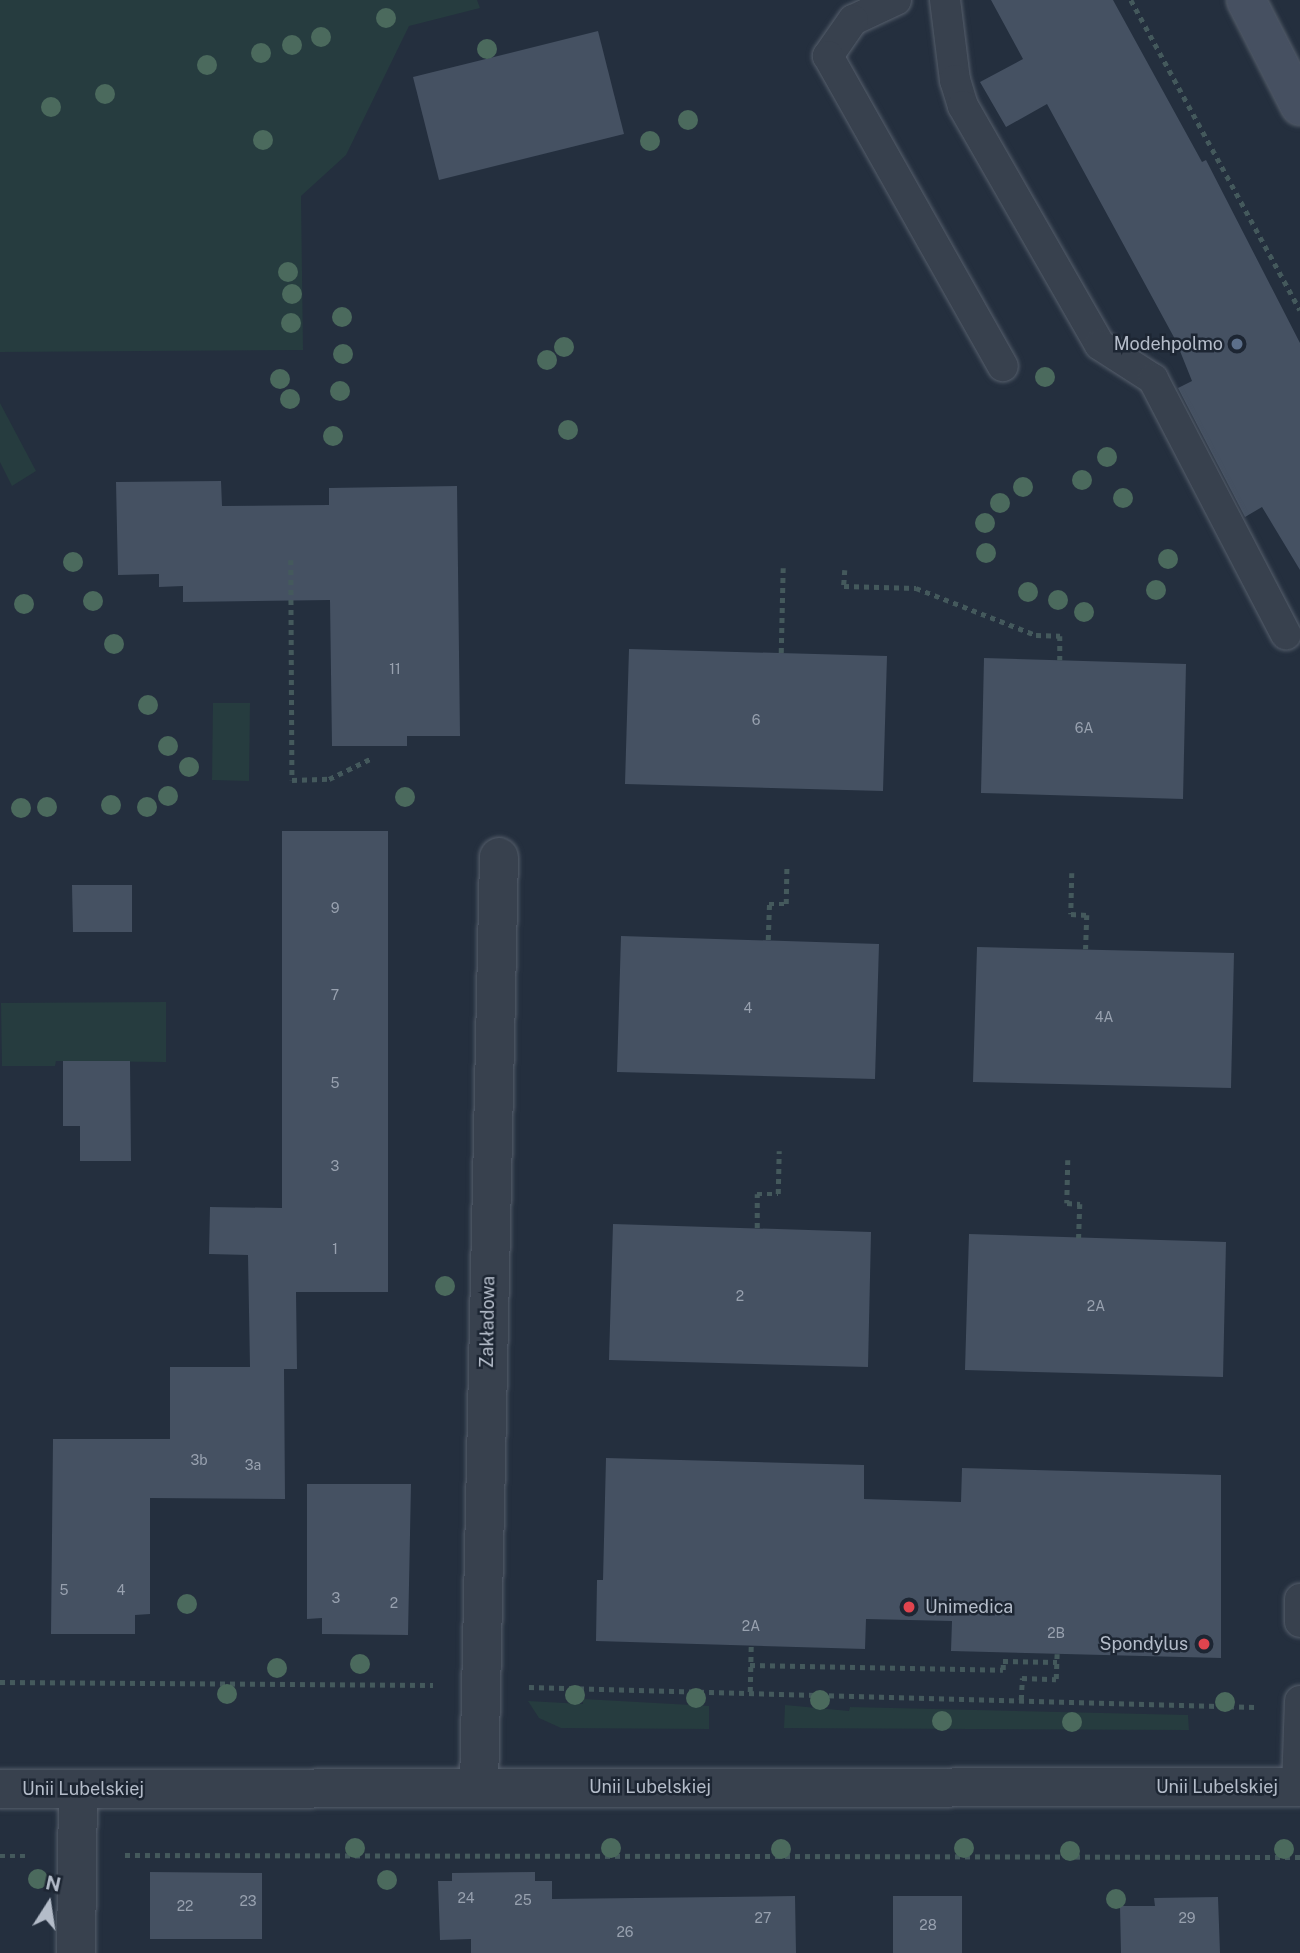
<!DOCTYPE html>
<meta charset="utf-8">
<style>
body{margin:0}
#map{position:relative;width:1300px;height:1953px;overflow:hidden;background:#242f3e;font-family:"Public Sans",sans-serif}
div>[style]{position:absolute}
.green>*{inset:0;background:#263c3f}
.building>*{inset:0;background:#455162}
.path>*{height:4.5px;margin-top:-2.25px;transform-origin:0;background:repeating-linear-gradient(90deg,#44595c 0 5px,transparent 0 10px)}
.roads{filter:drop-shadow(0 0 2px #565f6c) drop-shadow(0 0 2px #565f6c)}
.service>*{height:30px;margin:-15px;padding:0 15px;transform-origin:15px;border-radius:15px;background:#38414e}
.minor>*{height:38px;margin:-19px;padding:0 19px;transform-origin:19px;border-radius:19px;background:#38414e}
.tertiary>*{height:38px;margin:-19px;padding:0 19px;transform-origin:19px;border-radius:19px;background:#38414e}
.secondary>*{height:38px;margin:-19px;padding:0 19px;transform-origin:19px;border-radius:19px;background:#465061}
.trees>*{width:20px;height:20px;margin:-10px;border-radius:50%;background:#4b6a5d}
.dots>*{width:19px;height:19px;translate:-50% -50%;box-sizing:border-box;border:4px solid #1d2633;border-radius:50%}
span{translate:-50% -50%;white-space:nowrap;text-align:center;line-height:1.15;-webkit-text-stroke:5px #1d2633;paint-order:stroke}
.number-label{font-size:14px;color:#98a1af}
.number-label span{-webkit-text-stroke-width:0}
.poi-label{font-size:18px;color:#b4bcc9}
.right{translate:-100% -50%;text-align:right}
.left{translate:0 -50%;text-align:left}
.street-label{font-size:18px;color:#b4bcc9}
.north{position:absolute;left:14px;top:1869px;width:70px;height:70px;-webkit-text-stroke:5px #1d2633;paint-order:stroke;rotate:12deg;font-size:19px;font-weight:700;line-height:28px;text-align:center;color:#b4bcc9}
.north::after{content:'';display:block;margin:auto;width:24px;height:32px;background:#b4bcc9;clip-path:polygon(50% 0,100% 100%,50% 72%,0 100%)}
</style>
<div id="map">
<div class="green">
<i style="clip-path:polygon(0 0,477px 0,480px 8px,409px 26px,346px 155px,301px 196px,303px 350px,0 352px)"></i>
<i style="clip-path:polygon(0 403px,36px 471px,12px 486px,0 462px)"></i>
<i style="clip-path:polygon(213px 703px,250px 703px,249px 781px,212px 780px)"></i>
<i style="clip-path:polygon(166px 1002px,166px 1062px,56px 1061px,55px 1066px,2px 1066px,1px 1003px)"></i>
<i style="clip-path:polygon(583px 1699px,709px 1706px,709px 1729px,561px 1728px,539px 1718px,528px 1701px,583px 1704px)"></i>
<i style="clip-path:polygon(785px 1705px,849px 1711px,850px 1707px,1188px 1715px,1189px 1730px,784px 1728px)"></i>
</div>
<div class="building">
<i style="clip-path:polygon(991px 0,1113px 0,1202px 162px,1206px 160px,1300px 343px,1300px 570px,1262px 507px,1245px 517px,1178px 388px,1192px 381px,1176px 341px,1047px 104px,1006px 127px,980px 82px,1023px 59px)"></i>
<i style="clip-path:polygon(598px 31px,624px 134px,439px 180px,413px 77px)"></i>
<i style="clip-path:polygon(221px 481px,222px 506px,329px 505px,329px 488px,457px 486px,460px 736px,407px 736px,407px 746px,332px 746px,330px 600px,183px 602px,183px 586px,159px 587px,159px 574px,118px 575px,116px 482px)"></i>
<i style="clip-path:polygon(629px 649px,887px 656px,883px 791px,625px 784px)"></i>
<i style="clip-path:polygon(984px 658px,1186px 664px,1183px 799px,981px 793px)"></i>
<i style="clip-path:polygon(282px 831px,388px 831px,388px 1292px,296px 1292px,297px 1369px,284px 1369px,285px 1499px,150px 1498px,150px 1614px,135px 1615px,135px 1634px,51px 1634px,53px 1439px,170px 1439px,170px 1367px,250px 1367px,248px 1255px,209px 1254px,210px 1207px,282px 1208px)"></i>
<i style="clip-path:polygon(72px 885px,132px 885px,132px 932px,73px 932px)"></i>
<i style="clip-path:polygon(621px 936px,879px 944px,875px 1079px,617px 1072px)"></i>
<i style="clip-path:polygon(977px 947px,1234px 953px,1231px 1088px,973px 1082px)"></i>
<i style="clip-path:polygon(63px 1061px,130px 1061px,131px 1161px,80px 1161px,80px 1126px,63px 1126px)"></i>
<i style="clip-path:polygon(613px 1224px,871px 1232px,868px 1367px,609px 1360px)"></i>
<i style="clip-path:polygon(969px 1234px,1226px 1242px,1223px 1377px,965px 1370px)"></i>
<i style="clip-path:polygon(606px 1458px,864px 1465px,864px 1499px,961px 1502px,962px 1468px,1221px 1475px,1221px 1658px,951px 1651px,952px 1621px,866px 1619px,865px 1649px,596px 1641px,597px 1580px,603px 1580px)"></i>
<i style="clip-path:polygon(307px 1484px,411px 1484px,408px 1635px,322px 1634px,322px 1618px,307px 1619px)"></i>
<i style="clip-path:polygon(150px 1872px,262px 1873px,262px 1939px,150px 1939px)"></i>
<i style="clip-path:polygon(535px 1872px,535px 1881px,552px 1881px,552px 1899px,795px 1896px,796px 1953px,471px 1953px,471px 1939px,440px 1940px,438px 1881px,452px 1881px,452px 1873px)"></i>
<i style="clip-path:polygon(893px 1896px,962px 1896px,962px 1953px,893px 1953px)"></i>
<i style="clip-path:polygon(1218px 1897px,1220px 1953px,1121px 1953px,1120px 1906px,1155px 1906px,1154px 1898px)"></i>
</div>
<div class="path">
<i style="left:1131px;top:0;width:353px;rotate:61.4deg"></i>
<i style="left:291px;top:560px;width:220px;rotate:89.7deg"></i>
<i style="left:292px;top:780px;width:37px;rotate:-2deg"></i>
<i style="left:329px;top:779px;width:46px;rotate:-26deg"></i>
<i style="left:845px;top:570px;width:16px;rotate:94deg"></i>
<i style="left:844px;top:586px;width:72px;rotate:1.6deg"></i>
<i style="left:916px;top:588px;width:129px;rotate:21.4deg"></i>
<i style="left:1036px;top:635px;width:24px;rotate:2deg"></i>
<i style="left:1060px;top:636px;width:24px;rotate:90deg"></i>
<i style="left:781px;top:653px;width:85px;rotate:-88.7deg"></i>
<i style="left:1072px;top:873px;width:41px;rotate:91.4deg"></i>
<i style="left:1071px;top:914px;width:16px;rotate:4deg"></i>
<i style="left:1087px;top:915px;width:34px;rotate:92deg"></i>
<i style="left:768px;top:940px;width:36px;rotate:-88deg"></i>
<i style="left:769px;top:904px;width:17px"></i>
<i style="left:786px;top:904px;width:39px;rotate:-89deg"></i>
<i style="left:1068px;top:1160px;width:43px;rotate:91.3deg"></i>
<i style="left:1067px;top:1203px;width:13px;rotate:4deg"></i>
<i style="left:1080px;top:1204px;width:34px;rotate:92deg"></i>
<i style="left:757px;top:1228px;width:34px;rotate:-90deg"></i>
<i style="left:757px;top:1194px;width:21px"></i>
<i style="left:778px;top:1194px;width:43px;rotate:-88.7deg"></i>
<i style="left:750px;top:1665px;width:253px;rotate:1.1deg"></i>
<i style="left:1003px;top:1670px;width:9px;rotate:-90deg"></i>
<i style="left:1003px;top:1661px;width:54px;rotate:1.1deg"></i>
<i style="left:0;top:1682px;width:433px;rotate:0.4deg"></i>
<i style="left:529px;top:1687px;width:726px;rotate:1.58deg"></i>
<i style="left:750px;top:1692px;width:47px;rotate:-88.8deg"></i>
<i style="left:1021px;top:1700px;width:22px;rotate:-87deg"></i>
<i style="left:1022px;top:1678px;width:34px;rotate:2deg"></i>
<i style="left:1056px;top:1679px;width:25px;rotate:-88deg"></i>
<i style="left:125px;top:1855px;width:1175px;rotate:0.1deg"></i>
<i style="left:0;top:1856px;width:29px"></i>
</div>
<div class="roads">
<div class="service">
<i style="left:896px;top:0;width:47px;rotate:155.1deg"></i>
<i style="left:853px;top:20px;width:44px;rotate:124.8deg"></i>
<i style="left:828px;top:56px;width:356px;rotate:60.6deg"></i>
<i style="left:945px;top:0;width:81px;rotate:82.9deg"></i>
<i style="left:955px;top:80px;width:27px;rotate:73deg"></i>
<i style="left:963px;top:106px;width:275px;rotate:60.2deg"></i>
<i style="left:1100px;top:345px;width:63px;rotate:32.7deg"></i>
<i style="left:1153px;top:379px;width:288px;rotate:62.5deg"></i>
<i style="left:1300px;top:1599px;width:23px;rotate:90deg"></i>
<i style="left:1297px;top:1787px;width:86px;rotate:-88deg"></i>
</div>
<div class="minor">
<i style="left:479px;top:1787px;width:930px;rotate:-88.77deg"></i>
<i style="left:76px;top:1953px;width:164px;rotate:-89.3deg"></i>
</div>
<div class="tertiary">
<i style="left:0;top:1789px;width:1300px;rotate:-0.09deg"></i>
</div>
<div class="secondary">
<i style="left:1246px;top:0;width:119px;rotate:63deg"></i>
</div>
</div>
<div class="trees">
<i style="left:386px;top:18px"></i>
<i style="left:321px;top:37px"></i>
<i style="left:292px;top:45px"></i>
<i style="left:487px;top:49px"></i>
<i style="left:261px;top:53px"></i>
<i style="left:207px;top:65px"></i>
<i style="left:105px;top:94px"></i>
<i style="left:51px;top:107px"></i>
<i style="left:688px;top:120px"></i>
<i style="left:263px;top:140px"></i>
<i style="left:650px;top:141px"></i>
<i style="left:288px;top:272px"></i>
<i style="left:292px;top:294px"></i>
<i style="left:342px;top:317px"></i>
<i style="left:291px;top:323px"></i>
<i style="left:564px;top:347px"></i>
<i style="left:343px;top:354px"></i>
<i style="left:547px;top:360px"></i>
<i style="left:1045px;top:377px"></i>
<i style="left:280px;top:379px"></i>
<i style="left:340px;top:391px"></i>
<i style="left:290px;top:399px"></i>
<i style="left:568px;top:430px"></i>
<i style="left:333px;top:436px"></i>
<i style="left:1107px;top:457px"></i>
<i style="left:1082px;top:480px"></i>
<i style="left:1023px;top:487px"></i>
<i style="left:1123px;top:498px"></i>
<i style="left:1000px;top:503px"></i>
<i style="left:985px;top:523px"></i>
<i style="left:986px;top:553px"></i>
<i style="left:1168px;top:559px"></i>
<i style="left:73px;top:562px"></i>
<i style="left:1156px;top:590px"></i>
<i style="left:1028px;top:592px"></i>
<i style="left:1058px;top:600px"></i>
<i style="left:93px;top:601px"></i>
<i style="left:24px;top:604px"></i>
<i style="left:1084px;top:612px"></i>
<i style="left:114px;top:644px"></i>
<i style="left:148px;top:705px"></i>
<i style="left:168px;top:746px"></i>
<i style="left:189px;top:767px"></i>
<i style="left:168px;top:796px"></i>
<i style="left:405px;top:797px"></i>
<i style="left:111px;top:805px"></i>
<i style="left:47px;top:807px"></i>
<i style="left:147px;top:807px"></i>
<i style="left:21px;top:808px"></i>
<i style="left:445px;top:1286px"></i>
<i style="left:187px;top:1604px"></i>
<i style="left:360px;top:1664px"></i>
<i style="left:277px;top:1668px"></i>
<i style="left:227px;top:1694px"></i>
<i style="left:575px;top:1695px"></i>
<i style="left:696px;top:1698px"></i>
<i style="left:820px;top:1700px"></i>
<i style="left:1225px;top:1702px"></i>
<i style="left:942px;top:1721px"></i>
<i style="left:1072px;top:1722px"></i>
<i style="left:355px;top:1848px"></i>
<i style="left:611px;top:1848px"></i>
<i style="left:964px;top:1848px"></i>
<i style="left:781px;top:1849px"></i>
<i style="left:1284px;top:1849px"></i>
<i style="left:1070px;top:1851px"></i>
<i style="left:38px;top:1879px"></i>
<i style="left:387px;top:1880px"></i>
<i style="left:1116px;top:1899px"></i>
</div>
<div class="dots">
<i style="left:1237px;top:344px;background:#5c6f8a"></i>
<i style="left:909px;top:1607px;background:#e0444e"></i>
<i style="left:1204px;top:1644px;background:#e0444e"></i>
</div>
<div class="number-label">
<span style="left:395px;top:669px">11</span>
<span style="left:756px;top:720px">6</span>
<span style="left:1084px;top:728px">6A</span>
<span style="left:335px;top:908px">9</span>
<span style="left:335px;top:995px">7</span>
<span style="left:748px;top:1008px">4</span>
<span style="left:1104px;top:1017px">4A</span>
<span style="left:335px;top:1083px">5</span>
<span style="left:335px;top:1166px">3</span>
<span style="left:335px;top:1249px">1</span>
<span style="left:740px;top:1296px">2</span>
<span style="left:1096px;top:1306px">2A</span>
<span style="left:199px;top:1460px">3b</span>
<span style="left:253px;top:1465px">3a</span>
<span style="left:64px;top:1590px">5</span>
<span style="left:121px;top:1590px">4</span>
<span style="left:336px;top:1598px">3</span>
<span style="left:394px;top:1603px">2</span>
<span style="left:751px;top:1626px">2A</span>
<span style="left:1056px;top:1633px">2B</span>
<span style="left:466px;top:1898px">24</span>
<span style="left:523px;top:1900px">25</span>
<span style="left:248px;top:1901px">23</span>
<span style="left:185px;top:1906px">22</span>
<span style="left:763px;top:1918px">27</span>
<span style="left:1187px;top:1918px">29</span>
<span style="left:928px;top:1925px">28</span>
<span style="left:625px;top:1932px">26</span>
</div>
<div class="poi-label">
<span class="right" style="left:1223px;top:344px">Modehpolmo</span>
<span class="left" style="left:925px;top:1607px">Unimedica</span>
<span class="right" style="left:1188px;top:1644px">Spondylus</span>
</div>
<div class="street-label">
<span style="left:488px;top:1322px;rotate:-89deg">Zakładowa</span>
<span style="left:650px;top:1787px">Unii Lubelskiej</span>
<span style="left:1217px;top:1787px">Unii Lubelskiej</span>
<span style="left:83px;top:1789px">Unii Lubelskiej</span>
</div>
<div class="north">N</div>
</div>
